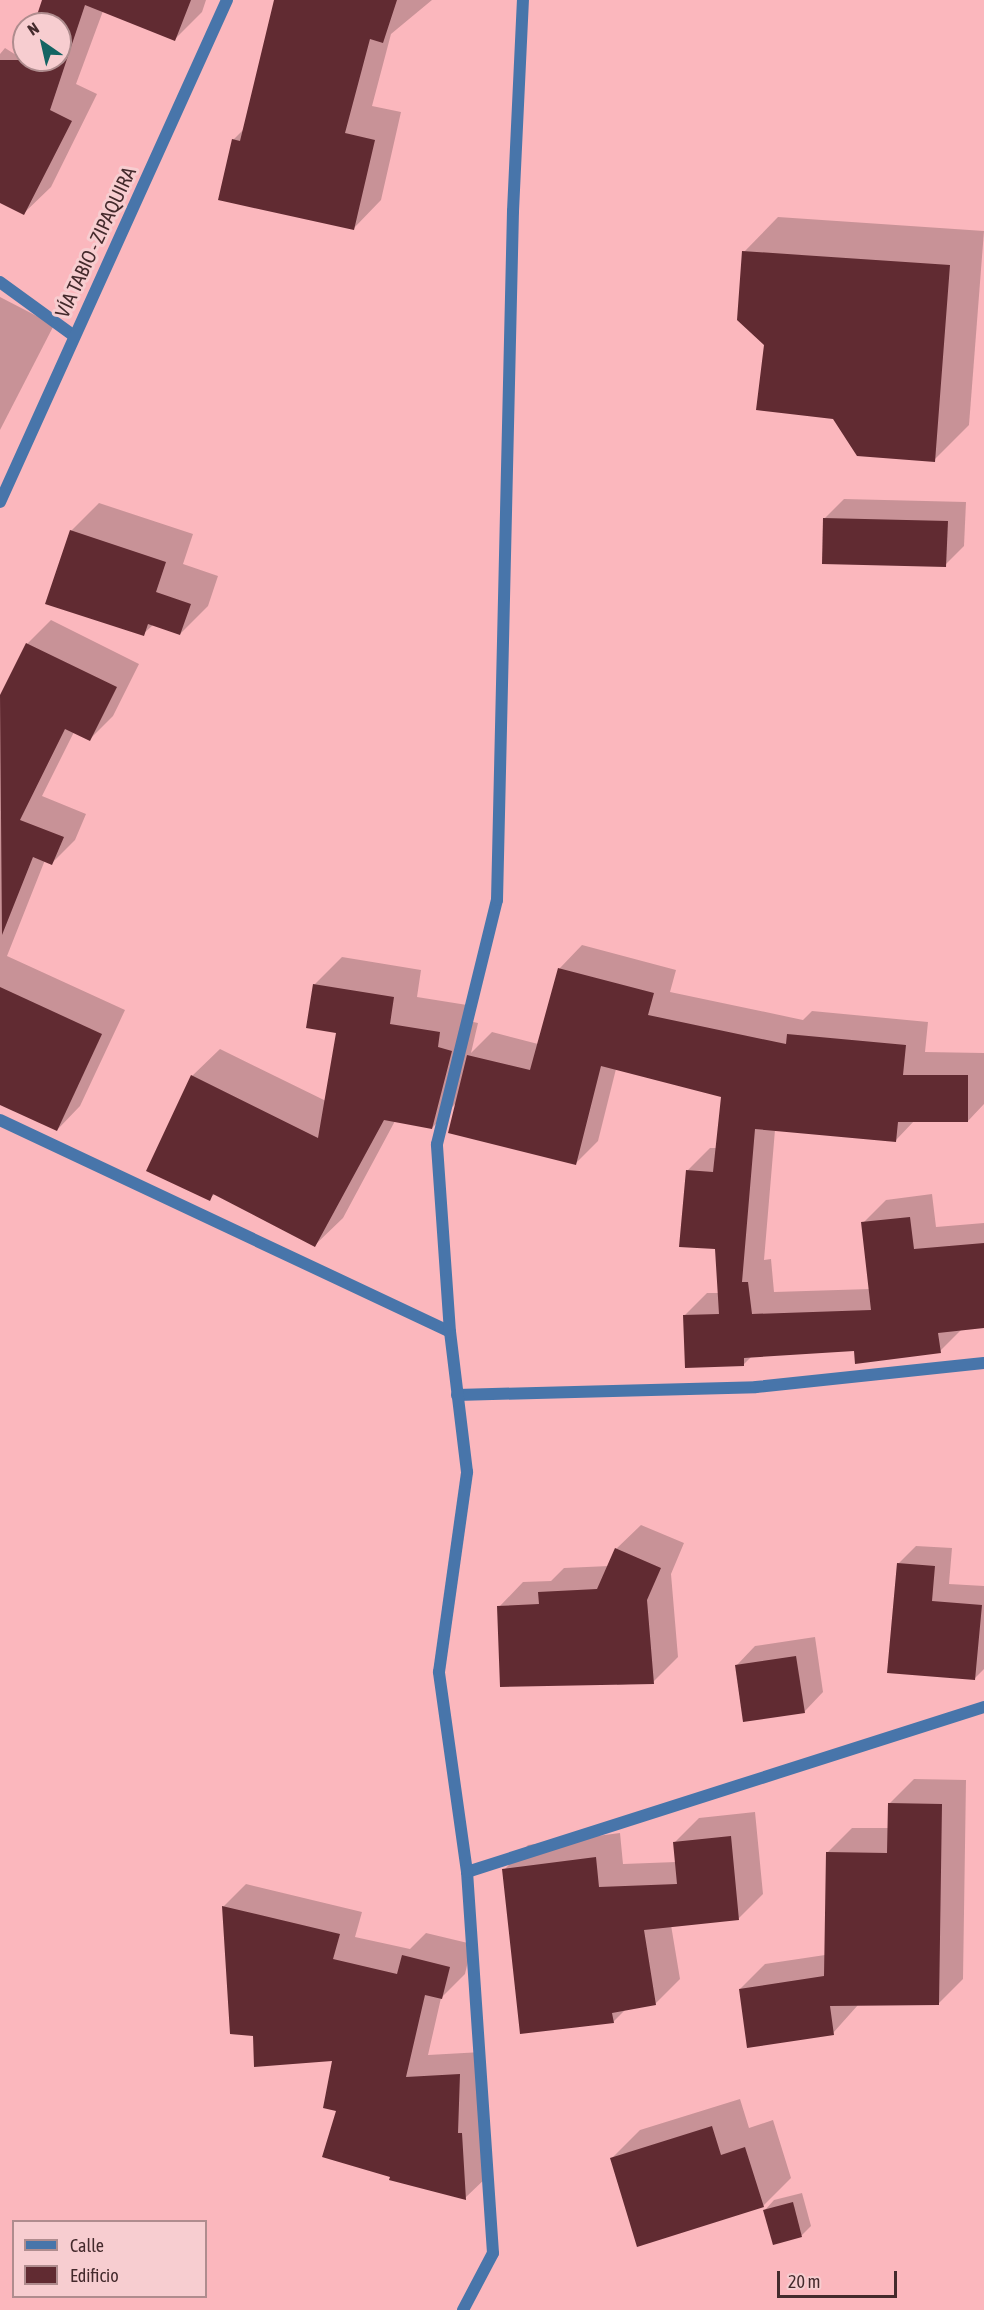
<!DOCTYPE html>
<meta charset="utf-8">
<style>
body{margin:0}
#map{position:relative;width:984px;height:2310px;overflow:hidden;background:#fbb7bd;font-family:"Asap Condensed",sans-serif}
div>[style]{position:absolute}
.shadow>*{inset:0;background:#0003}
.building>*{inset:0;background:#612b32}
.minor>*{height:12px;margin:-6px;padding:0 6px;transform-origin:6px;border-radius:6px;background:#4875aa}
.tertiary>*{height:12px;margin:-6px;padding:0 6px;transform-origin:6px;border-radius:6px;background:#4875aa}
span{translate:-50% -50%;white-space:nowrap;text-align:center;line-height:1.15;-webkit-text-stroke:6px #f7cdd0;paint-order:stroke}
.street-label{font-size:20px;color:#442a2c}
.legend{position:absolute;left:12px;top:2220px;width:195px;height:78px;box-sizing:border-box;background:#f7cdd0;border:2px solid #af8c8e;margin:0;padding:8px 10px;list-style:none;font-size:18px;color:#442a2c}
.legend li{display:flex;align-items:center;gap:12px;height:30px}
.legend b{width:30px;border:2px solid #af8c8e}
.north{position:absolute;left:12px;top:12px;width:60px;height:60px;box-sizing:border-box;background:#f7cdd0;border:2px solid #af8c8e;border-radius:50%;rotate:326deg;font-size:16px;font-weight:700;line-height:24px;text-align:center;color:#442a2c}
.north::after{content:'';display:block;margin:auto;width:21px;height:27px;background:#146463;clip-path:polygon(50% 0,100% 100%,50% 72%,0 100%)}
.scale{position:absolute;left:777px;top:2271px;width:120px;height:27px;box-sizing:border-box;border:3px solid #442a2c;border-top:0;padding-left:8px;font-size:18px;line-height:21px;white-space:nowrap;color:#442a2c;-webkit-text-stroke:4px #f7cdd0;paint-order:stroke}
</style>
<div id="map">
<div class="shadow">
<i style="clip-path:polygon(44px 0,206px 0,202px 12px,175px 39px,103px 11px,76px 84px,97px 94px,51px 187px,24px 213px,0 201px,0 54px,5px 48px,24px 60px,60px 60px,60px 24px,36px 24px)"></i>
<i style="clip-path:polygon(276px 0,432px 0,391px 34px,372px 106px,401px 112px,381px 200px,354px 228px,233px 140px,244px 129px)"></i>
<i style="clip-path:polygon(778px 217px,984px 231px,969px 425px,934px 460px,833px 418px,766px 344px,744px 252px)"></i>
<i style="clip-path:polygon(0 297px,54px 325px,0 430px)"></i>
<i style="clip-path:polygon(844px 499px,966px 502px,964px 546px,945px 565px,825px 518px)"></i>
<i style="clip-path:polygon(99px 503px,193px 534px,183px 564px,218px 576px,208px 606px,180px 634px,153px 625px,143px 634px,71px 531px)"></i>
<i style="clip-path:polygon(51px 620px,139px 664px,113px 716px,89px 740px,74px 732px,42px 796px,86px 814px,75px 840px,52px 863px,45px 860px,7px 956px,125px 1010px,80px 1106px,57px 1130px,0 1103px,0 699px,28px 643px)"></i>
<i style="clip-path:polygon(582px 945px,676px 970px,670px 992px,803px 1020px,812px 1011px,928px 1022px,925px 1052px,984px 1053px,984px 1104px,968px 1121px,915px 1120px,896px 1140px,775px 1130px,764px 1260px,771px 1259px,774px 1292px,870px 1289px,863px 1223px,886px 1200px,932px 1194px,936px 1227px,984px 1223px,984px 1327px,962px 1329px,940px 1351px,855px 1350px,752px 1356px,743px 1365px,684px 1316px,707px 1293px,719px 1293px,716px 1248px,687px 1171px,710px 1148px,717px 1148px,723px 1096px,616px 1069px,598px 1141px,576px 1163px,457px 1102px,432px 1128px,395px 1121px,343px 1218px,315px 1245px,216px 1193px,209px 1199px,192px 1076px,220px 1049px,326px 1101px,338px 1031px,314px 985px,342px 957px,421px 970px,417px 997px,467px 1005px,464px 1020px,478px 1023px,471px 1053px,492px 1032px,538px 1044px,560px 968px)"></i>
<i style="clip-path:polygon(641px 1525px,684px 1543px,671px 1574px,678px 1657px,653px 1682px,617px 1685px,617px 1681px,499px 1607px,523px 1582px,551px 1581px,564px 1568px,609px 1566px,616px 1549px)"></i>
<i style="clip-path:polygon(916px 1546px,952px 1548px,949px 1584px,984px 1586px,984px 1669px,975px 1678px,898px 1564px)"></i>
<i style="clip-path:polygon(815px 1637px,823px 1692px,804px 1712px,736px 1666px,755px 1646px)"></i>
<i style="clip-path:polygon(914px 1779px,966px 1780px,963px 1979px,938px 2004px,858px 2005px,833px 2033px,740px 1989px,765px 1964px,825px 1955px,827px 1853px,852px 1828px,889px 1828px,889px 1804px)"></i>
<i style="clip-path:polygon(755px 1812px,763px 1894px,739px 1918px,671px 1925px,680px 1979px,655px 2004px,626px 2009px,613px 2022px,504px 1870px,528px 1845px,620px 1833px,623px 1864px,676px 1862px,674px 1843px,699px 1818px)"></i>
<i style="clip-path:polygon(246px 1884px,362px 1912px,355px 1937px,410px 1949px,426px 1933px,472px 1944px,465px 1974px,441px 1998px,428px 2055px,482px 2052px,488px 2176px,465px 2198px,392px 2176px,338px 2110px,333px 2060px,254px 2035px,223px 1907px)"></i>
<i style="clip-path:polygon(740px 2099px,749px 2128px,773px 2120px,791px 2178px,763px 2206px,612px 2158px,640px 2130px)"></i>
<i style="clip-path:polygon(802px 2193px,811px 2226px,802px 2235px,774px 2243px,765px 2210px,774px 2200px)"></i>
</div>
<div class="building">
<i style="clip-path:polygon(42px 0,191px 0,175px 41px,85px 5px,50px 110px,72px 121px,24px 215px,0 203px,0 60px,22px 60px,24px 55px,24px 60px,60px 60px,60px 24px,34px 24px)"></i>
<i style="clip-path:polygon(274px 0,397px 0,383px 43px,370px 39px,345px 133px,375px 140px,354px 230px,218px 200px,232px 139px,240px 141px)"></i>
<i style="clip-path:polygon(742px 251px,950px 265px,935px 462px,857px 456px,833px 419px,756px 410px,764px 345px,737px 320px)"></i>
<i style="clip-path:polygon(823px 518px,948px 521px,946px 567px,822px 564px)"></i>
<i style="clip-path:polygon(70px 530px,166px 562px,156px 592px,191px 604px,180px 635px,148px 624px,144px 636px,45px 604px)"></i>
<i style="clip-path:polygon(26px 643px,117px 687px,90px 741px,65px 729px,20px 820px,64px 837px,52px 865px,33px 857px,2px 935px,0 695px)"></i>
<i style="clip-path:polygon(558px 968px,654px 993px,648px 1015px,786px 1044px,787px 1034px,906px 1045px,903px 1075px,968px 1075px,968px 1122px,898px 1122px,896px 1142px,755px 1129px,742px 1282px,748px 1282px,752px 1314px,871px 1310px,861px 1222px,910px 1217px,914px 1249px,984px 1243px,984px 1328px,938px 1333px,941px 1353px,855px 1364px,854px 1351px,744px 1358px,744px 1366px,685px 1368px,683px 1315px,719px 1314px,715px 1249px,679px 1247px,686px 1170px,713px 1172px,721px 1097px,601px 1066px,576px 1165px,448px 1133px,467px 1055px,530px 1070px)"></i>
<i style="clip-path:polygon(313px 984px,394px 997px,390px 1024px,440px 1032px,438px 1047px,452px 1051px,432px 1129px,384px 1120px,315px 1247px,213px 1194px,210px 1201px,146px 1171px,191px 1075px,318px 1138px,336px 1033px,306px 1028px)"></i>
<i style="clip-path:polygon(0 987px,102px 1034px,57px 1131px,0 1105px)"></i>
<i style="clip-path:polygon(615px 1548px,661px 1568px,647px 1600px,654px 1684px,500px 1687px,497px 1606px,539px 1604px,538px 1592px,597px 1589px)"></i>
<i style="clip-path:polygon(897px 1563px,935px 1566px,932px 1601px,982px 1605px,975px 1680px,887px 1673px)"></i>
<i style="clip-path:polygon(796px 1656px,805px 1713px,743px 1722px,735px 1665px)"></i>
<i style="clip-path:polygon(888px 1803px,942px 1804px,939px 2005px,830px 2006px,834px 2035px,747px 2048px,739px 1989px,824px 1976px,826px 1852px,887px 1853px)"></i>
<i style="clip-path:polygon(731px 1836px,739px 1920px,644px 1930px,656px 2005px,612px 2013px,614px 2023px,520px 2034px,502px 1869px,596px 1857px,599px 1887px,677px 1884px,673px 1842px)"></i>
<i style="clip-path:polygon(222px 1906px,340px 1934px,333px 1959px,397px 1974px,402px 1955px,450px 1967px,442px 1999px,425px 1995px,406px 2077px,460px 2074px,458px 2133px,462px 2133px,466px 2200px,389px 2180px,390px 2177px,322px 2157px,336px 2111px,323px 2108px,332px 2061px,254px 2067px,253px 2036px,230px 2034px)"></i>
<i style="clip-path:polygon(712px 2126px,721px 2155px,745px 2147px,764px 2207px,637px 2247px,610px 2158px)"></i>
<i style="clip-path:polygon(793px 2202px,802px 2237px,773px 2245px,763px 2210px)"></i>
</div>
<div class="minor">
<i style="left:0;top:282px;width:92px;rotate:36.1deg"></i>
<i style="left:0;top:1120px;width:497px;rotate:25.2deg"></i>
<i style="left:457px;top:1395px;width:299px;rotate:-1.5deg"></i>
<i style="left:756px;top:1387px;width:229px;rotate:-6deg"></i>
<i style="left:467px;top:1872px;width:543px;rotate:-17.7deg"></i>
<i style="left:463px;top:2310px;width:64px;rotate:-62.2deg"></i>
<i style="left:493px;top:2253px;width:382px;rotate:-93.9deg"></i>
<i style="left:467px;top:1872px;width:202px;rotate:-98deg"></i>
<i style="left:439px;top:1672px;width:202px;rotate:-82deg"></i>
<i style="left:467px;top:1472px;width:141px;rotate:-96.9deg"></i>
<i style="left:450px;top:1332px;width:188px;rotate:-94deg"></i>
<i style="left:437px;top:1144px;width:251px;rotate:-76.2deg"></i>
<i style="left:497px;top:900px;width:689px;rotate:-88.67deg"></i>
<i style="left:513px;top:211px;width:211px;rotate:-87.3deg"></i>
</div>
<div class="tertiary">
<i style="left:0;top:502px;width:551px;rotate:-65.67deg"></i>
</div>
<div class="street-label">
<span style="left:95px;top:242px;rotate:-65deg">VÍA TABIO - ZIPAQUIRA</span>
</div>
<ul class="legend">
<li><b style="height:8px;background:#4875aa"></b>Calle</li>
<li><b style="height:16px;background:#612b32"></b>Edificio</li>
</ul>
<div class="north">N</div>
<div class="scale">20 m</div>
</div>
